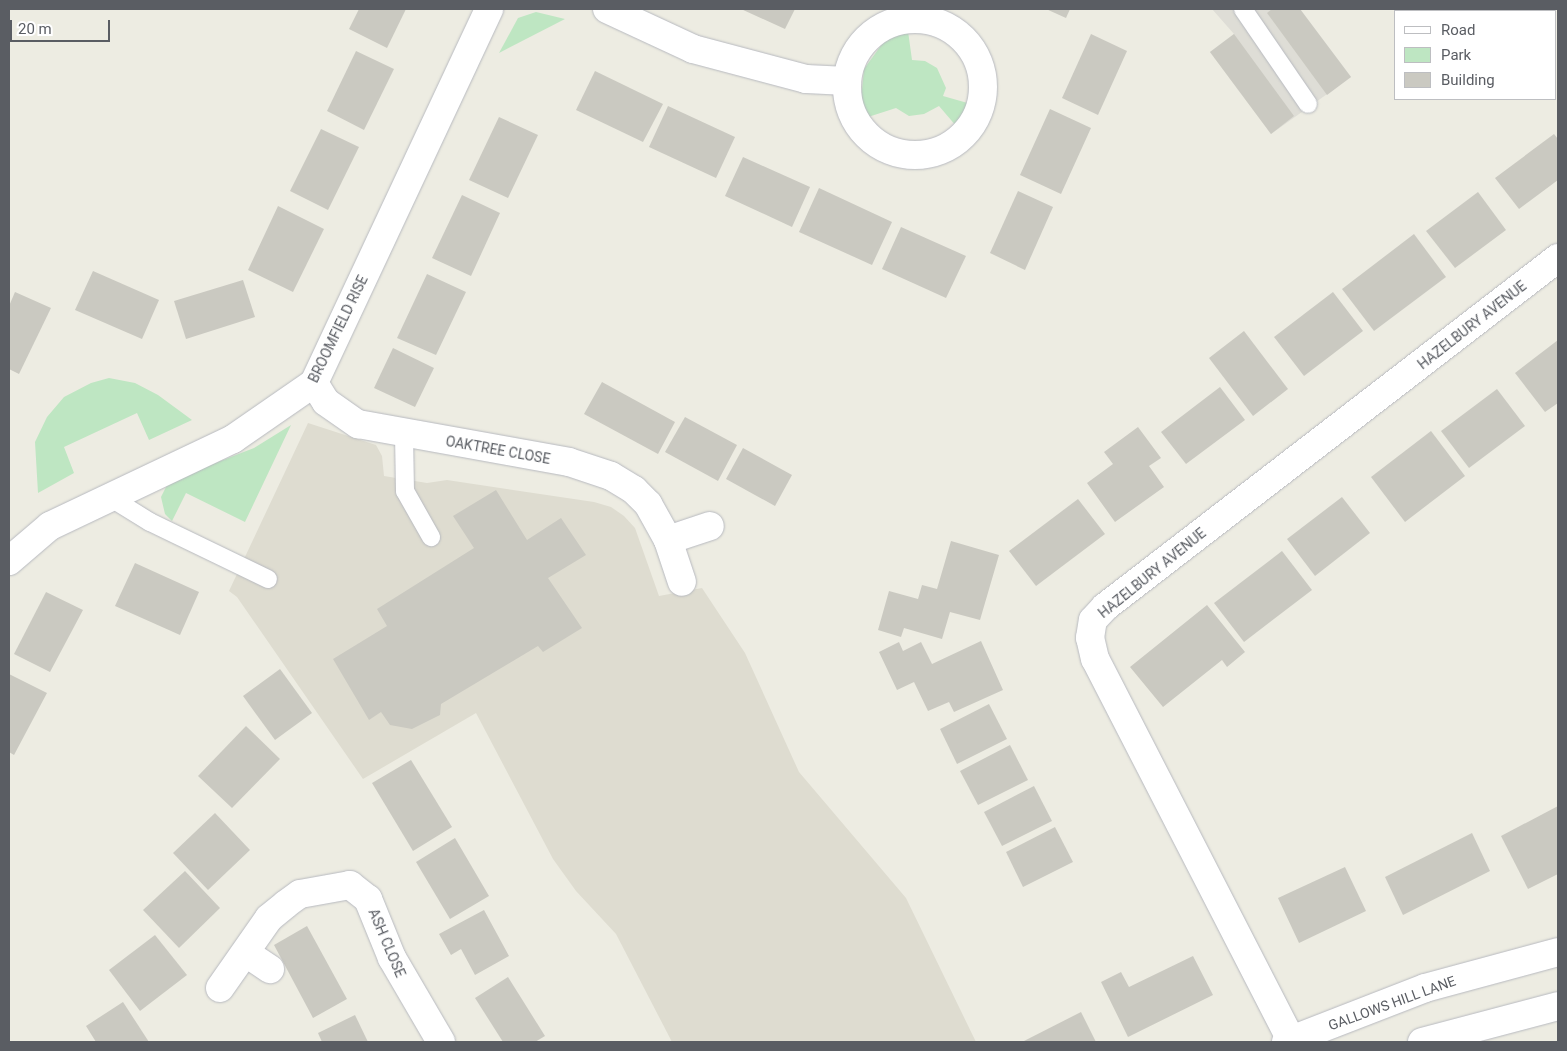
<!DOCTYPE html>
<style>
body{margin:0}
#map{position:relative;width:1567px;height:1051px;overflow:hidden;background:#edece2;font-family:Roboto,sans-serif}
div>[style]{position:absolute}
.industrial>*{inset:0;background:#deddd6}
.education>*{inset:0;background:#dedcd0}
.green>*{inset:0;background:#bee6c2}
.building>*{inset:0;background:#cac9c1}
.roads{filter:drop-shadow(0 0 1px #b7b9bf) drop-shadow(0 0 1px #b7b9bf)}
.lane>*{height:18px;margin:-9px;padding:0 9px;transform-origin:9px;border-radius:9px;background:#fff}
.street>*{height:28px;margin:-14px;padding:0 14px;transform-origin:14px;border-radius:14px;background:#fff}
.street>.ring{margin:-14px;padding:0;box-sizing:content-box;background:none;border:28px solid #fff;border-radius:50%}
.secondary>*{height:28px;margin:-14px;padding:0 14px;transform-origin:14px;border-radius:14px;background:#fff}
span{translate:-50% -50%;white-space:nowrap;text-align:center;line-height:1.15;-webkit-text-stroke:4px #fff;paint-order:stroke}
.street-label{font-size:14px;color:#5a5d63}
.frame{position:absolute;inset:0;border:10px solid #5a5d63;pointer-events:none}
.legend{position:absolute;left:1394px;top:10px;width:162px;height:90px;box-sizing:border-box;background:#fff;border:1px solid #bdbec1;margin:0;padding:6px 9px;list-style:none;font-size:15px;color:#5a5d63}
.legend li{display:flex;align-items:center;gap:10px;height:25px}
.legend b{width:25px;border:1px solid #bdbec1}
.scale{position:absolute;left:10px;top:20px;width:100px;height:22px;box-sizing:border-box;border:2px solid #5a5d63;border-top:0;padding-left:6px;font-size:15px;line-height:18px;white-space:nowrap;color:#5a5d63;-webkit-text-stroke:4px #fff;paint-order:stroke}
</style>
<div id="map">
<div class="industrial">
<i style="clip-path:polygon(1212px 9px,1300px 9px,1351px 77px,1271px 134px,1210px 52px,1234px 34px)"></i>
</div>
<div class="education">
<i style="clip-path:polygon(308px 423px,376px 445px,382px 456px,384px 476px,427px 483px,447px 480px,594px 502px,611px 507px,624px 516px,635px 528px,659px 596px,702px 588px,745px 653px,799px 772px,906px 898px,976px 1042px,672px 1042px,616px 934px,576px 891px,553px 859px,476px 713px,363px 779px,237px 597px,229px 591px)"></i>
</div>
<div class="green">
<i style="clip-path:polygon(536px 12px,565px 19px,499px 53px,518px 18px)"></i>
<i style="clip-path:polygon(908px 31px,912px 60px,925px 61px,937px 68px,946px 88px,943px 96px,971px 104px,957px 127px,939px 106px,924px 114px,909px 116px,896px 108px,868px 117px,861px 99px,864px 69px,885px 40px)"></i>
<i style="clip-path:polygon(109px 378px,135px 383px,158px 395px,192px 420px,149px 440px,137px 413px,64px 447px,74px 473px,38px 493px,35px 442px,47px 417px,64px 397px,91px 383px)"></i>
<i style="clip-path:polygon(291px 425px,245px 522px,186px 493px,172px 521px,165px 514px,161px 497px,169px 481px,254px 448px)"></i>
</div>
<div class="building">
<i style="clip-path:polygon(359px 9px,406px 9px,387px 48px,349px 29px)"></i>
<i style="clip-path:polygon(741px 9px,795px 9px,785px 29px)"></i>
<i style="clip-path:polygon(1046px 9px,1070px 9px,1066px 18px)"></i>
<i style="clip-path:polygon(1272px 9px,1300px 9px,1351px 77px,1327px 95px,1267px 13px)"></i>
<i style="clip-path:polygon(1091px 34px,1127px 51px,1098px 115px,1062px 98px)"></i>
<i style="clip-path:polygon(1234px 34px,1294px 116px,1271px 134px,1210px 52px)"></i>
<i style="clip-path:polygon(356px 51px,394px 69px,364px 130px,327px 111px)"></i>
<i style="clip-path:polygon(595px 71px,663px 104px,643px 142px,576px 110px)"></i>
<i style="clip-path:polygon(668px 106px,735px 137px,716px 178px,649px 147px)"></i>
<i style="clip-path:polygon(1050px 109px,1091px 128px,1061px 194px,1020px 175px)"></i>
<i style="clip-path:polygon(499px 117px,538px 135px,508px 198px,469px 180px)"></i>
<i style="clip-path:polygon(321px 129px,359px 147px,328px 210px,290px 191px)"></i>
<i style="clip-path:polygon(1554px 134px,1558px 139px,1558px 180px,1519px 209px,1495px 178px)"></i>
<i style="clip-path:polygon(743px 157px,810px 187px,792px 227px,725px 196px)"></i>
<i style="clip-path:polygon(819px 188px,892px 222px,872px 265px,799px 232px)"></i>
<i style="clip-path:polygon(1018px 191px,1053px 207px,1025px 270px,990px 253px)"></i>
<i style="clip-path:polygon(1478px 192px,1506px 230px,1455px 268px,1426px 231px)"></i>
<i style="clip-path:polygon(462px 195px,500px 213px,471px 276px,432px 258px)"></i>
<i style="clip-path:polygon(278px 206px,324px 229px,293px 292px,248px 270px)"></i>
<i style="clip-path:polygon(901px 227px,966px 256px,946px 298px,882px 269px)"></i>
<i style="clip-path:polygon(1414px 234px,1446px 277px,1374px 331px,1342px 289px)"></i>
<i style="clip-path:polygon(93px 271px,159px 300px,142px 339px,75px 310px)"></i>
<i style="clip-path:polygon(427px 274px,466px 292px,436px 355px,397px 338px)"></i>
<i style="clip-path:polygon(243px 280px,255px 317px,186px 339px,174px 301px)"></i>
<i style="clip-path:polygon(15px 292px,51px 308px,19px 374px,9px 369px,9px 306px)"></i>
<i style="clip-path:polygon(1333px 292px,1363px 331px,1304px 376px,1274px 337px)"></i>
<i style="clip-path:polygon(1244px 331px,1288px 389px,1253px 416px,1209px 358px)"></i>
<i style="clip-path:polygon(1558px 340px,1558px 403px,1545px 412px,1515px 373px)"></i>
<i style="clip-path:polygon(393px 348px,434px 368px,415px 407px,374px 388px)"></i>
<i style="clip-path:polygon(602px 382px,675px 422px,658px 454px,584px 414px)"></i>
<i style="clip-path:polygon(1220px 387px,1245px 420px,1186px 464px,1161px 432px)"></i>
<i style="clip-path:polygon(1497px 389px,1525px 426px,1469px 468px,1441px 431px)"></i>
<i style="clip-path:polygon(685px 417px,737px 445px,718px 481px,665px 452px)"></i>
<i style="clip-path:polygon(1138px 427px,1161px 458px,1149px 466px,1164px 487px,1115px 522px,1087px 483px,1113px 464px,1104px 452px)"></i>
<i style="clip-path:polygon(1431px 431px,1465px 476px,1405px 522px,1371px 477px)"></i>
<i style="clip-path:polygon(743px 448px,792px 475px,775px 506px,726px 479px)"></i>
<i style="clip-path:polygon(496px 490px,527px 540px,561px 518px,586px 555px,548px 578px,582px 628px,543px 652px,538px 646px,441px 704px,440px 715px,412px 729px,390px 725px,381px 712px,369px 720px,333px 659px,387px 626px,377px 609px,474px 548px,453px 516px)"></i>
<i style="clip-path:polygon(1342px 497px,1370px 533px,1315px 576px,1287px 539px)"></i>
<i style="clip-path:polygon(1078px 499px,1105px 534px,1036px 586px,1009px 551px)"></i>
<i style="clip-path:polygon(951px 541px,999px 555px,980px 620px,950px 612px,942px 639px,904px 628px,901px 637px,878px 630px,889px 591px,918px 599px,922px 585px,937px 589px)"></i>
<i style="clip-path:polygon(1282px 551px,1312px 590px,1244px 642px,1214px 603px)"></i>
<i style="clip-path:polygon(135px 563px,199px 592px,180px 635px,115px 606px)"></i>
<i style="clip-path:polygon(46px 592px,83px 610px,50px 672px,14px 654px)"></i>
<i style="clip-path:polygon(1207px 605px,1245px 652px,1227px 667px,1222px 660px,1163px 707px,1130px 667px)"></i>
<i style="clip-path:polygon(981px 641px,1003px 690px,954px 712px,949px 702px,928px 711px,914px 682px,897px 690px,879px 652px,899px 642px,903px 651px,921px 642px,932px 664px)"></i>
<i style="clip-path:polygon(280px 669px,312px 713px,275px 740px,243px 696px)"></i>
<i style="clip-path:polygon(9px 674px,47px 693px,14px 755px,9px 752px)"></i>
<i style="clip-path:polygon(989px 704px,1007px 739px,957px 764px,940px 729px)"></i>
<i style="clip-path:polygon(246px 726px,280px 759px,232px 808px,198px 776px)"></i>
<i style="clip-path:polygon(1010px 745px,1028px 780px,978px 805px,960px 771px)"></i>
<i style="clip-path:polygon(411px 760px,452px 827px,413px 851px,372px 783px)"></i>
<i style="clip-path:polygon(1034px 786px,1052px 821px,1002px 846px,984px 812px)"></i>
<i style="clip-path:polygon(1558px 806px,1558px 874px,1528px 889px,1501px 836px)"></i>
<i style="clip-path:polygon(215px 813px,250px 850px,208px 890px,173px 853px)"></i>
<i style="clip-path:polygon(1055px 827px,1073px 862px,1023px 887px,1006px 852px)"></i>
<i style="clip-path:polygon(1472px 833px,1490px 871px,1403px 915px,1385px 877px)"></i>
<i style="clip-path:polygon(455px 838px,489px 896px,450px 919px,416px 862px)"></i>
<i style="clip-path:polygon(1345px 867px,1366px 911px,1299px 943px,1278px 898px)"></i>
<i style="clip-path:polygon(185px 871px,220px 908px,179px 948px,143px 910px)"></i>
<i style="clip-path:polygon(484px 910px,509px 956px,475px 975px,461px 949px,451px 955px,439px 934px)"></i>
<i style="clip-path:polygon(307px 926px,347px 999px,313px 1018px,274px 945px)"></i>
<i style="clip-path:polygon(155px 935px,187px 975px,140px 1011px,109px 970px)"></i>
<i style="clip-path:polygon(1193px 956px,1213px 995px,1128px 1037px,1101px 982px,1121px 972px,1129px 987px)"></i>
<i style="clip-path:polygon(508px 977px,545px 1036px,535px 1042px,503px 1042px,475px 998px)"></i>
<i style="clip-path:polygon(123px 1002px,149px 1042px,96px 1042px,86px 1026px)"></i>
<i style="clip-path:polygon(1081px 1012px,1096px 1042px,1022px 1042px)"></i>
<i style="clip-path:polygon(355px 1015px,368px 1042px,322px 1042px,318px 1033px)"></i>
</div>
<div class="roads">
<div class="lane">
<i style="left:1243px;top:9px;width:115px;rotate:55.6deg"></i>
<i style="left:404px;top:434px;width:57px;rotate:89deg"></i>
<i style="left:405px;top:491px;width:53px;rotate:60.5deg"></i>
<i style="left:108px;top:496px;width:49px;rotate:31.8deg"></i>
<i style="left:150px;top:522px;width:131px;rotate:25.8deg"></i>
</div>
<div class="street">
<i style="left:607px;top:9px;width:95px;rotate:24.9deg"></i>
<i style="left:693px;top:49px;width:117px;rotate:14.9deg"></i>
<i style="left:806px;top:79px;width:41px;rotate:2.8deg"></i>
<i class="ring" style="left:847px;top:19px;width:108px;height:108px"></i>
<i style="left:314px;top:383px;width:22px;rotate:58deg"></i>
<i style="left:326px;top:402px;width:39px;rotate:35deg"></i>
<i style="left:358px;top:424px;width:214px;rotate:10.2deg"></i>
<i style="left:569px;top:462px;width:44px;rotate:18.4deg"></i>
<i style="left:611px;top:476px;width:27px;rotate:31deg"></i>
<i style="left:634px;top:490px;width:20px;rotate:45deg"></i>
<i style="left:648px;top:504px;width:41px;rotate:60.9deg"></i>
<i style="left:668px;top:540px;width:44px;rotate:71.6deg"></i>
<i style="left:668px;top:540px;width:44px;rotate:-18.4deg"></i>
<i style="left:9px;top:561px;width:54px;rotate:-40.5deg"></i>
<i style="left:50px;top:526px;width:203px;rotate:-25.4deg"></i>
<i style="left:233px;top:439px;width:98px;rotate:-34.7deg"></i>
<i style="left:314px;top:383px;width:413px;rotate:-64.9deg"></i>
<i style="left:246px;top:953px;width:29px;rotate:34deg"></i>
<i style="left:220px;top:988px;width:85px;rotate:-55deg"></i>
<i style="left:269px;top:918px;width:22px;rotate:-39deg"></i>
<i style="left:286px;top:904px;width:17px;rotate:-36deg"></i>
<i style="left:300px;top:894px;width:51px;rotate:-10.2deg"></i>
<i style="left:350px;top:885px;width:23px;rotate:38deg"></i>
<i style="left:368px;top:899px;width:64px;rotate:67.9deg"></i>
<i style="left:392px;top:958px;width:97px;rotate:59.7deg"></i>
<i style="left:1291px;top:1040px;width:428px;rotate:-117.2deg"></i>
<i style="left:1095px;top:659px;width:22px;rotate:-103deg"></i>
<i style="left:1090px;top:638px;width:18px;rotate:-81deg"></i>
<i style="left:1093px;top:620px;width:18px;rotate:-47deg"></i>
<i style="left:1105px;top:607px;width:572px;rotate:-37.61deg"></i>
<i style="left:1422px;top:1042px;width:141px;rotate:-14.8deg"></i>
</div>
<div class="secondary">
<i style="left:1286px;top:1042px;width:149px;rotate:-21.2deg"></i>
<i style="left:1425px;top:988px;width:138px;rotate:-15.1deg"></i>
</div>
</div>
<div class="street-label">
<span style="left:1472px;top:325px;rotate:-38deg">HAZELBURY AVENUE</span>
<span style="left:338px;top:329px;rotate:-64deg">BROOMFIELD RISE</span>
<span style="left:498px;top:450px;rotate:10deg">OAKTREE CLOSE</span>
<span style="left:1152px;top:573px;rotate:-39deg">HAZELBURY AVENUE</span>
<span style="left:387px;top:943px;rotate:67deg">ASH CLOSE</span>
<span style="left:1392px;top:1003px;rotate:-20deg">GALLOWS HILL LANE</span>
</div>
<div class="frame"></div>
<ul class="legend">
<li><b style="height:6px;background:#fff"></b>Road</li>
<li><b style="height:14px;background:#bee6c2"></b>Park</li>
<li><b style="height:14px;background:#cac9c1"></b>Building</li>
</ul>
<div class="scale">20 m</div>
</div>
